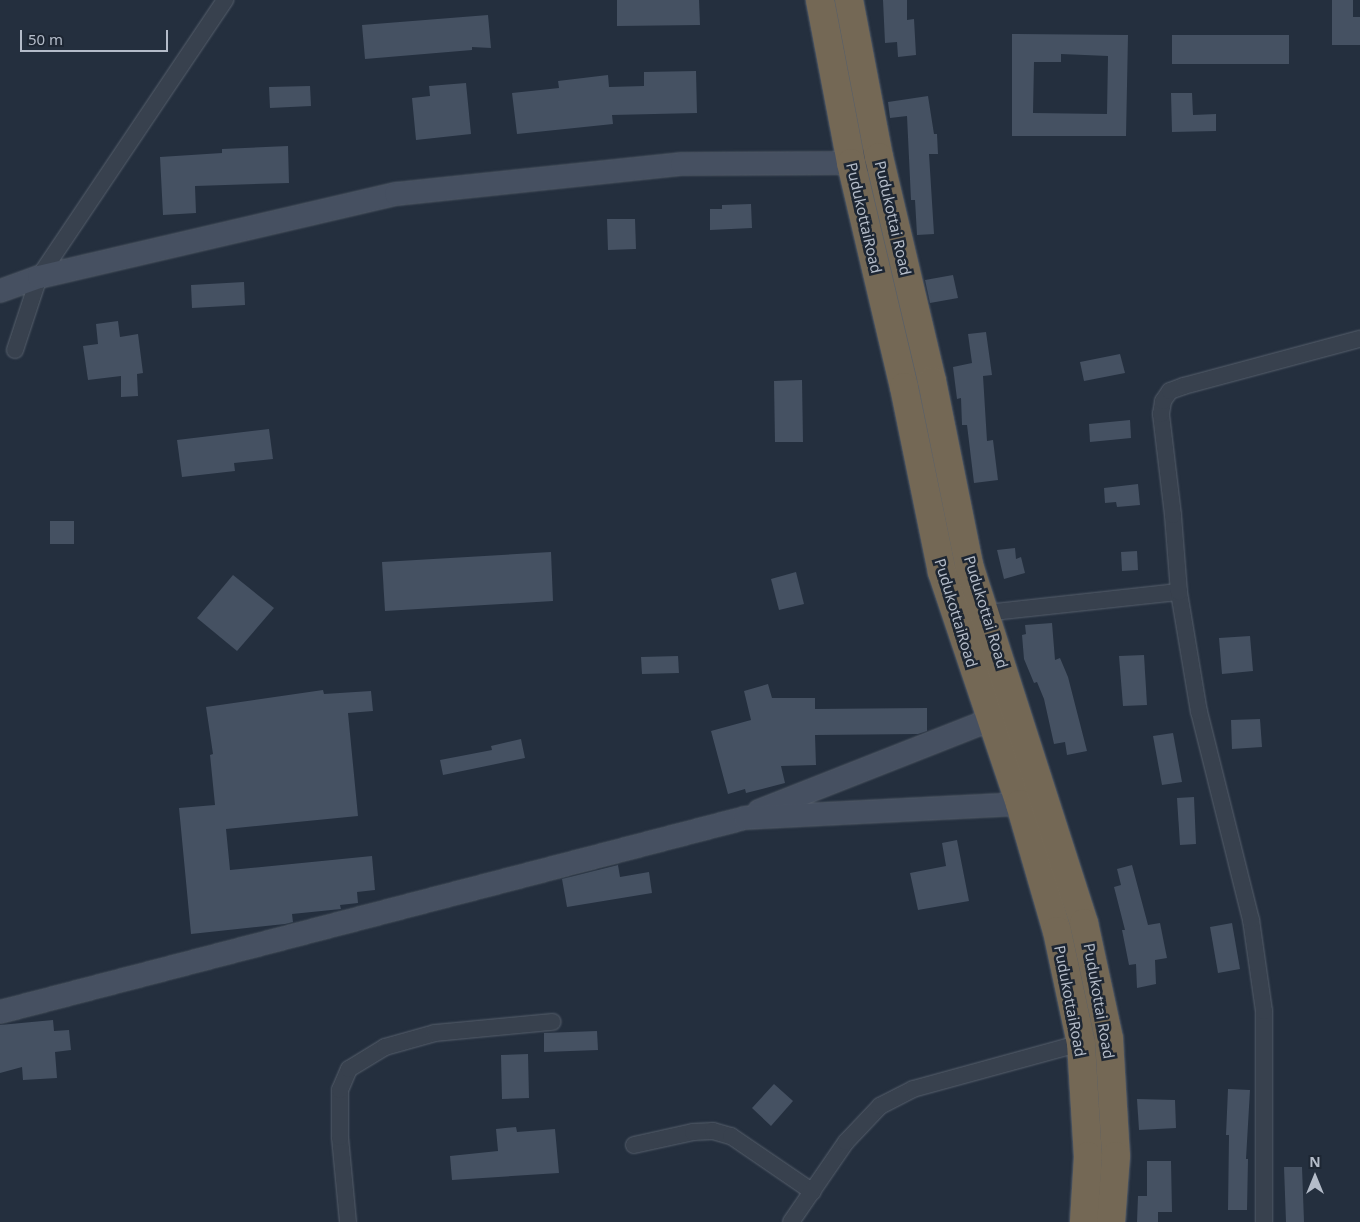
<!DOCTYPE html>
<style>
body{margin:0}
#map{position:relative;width:1360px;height:1222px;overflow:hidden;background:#242f3e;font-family:"Noto Sans",sans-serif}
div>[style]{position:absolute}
.building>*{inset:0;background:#455162}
.roads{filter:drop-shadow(0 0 1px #565f6c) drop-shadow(0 0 1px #565f6c)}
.street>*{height:16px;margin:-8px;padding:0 8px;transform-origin:8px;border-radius:8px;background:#38414e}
.secondary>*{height:22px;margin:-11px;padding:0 11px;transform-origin:11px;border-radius:11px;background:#465061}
.highway>*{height:28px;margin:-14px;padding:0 14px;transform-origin:14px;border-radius:14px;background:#746855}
span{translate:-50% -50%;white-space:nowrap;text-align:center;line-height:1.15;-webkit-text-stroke:5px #1d2633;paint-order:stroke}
.street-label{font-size:15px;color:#b4bcc9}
.north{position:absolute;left:1290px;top:1152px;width:50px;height:50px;-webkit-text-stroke:4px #1d2633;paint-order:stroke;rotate:0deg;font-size:14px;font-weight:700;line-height:20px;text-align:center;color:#b4bcc9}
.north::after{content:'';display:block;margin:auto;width:18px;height:22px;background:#b4bcc9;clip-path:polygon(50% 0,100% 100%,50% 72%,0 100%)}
.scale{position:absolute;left:20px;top:30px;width:148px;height:22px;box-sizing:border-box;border:2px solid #b4bcc9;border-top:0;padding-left:6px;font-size:15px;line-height:18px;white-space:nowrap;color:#b4bcc9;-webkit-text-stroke:4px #1d2633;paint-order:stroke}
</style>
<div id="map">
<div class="building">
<i style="clip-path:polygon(617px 0,699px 0,700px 25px,617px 26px)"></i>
<i style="clip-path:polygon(883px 0,907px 0,907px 20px,914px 19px,916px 55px,898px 57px,897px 42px,885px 43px)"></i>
<i style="clip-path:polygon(1332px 0,1353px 0,1353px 17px,1360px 17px,1360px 45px,1332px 45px)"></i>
<i style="clip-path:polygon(488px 15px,491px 48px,472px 47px,472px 50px,365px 59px,362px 25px)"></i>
<i style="clip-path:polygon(evenodd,1012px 34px,1128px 35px,1126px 136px,1012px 136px,1012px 34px,1061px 54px,1108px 56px,1107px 114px,1033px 113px,1034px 62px,1061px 62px,1061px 54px)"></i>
<i style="clip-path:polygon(1172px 35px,1289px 35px,1289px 64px,1172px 64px)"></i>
<i style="clip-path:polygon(696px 71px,697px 113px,612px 115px,613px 124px,517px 134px,512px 93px,559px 88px,558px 81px,608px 75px,609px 87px,644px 86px,644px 72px)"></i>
<i style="clip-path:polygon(466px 83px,471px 134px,416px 140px,412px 98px,430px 96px,429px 86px)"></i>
<i style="clip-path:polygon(310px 86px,311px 106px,270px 108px,269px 87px)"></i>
<i style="clip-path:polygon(1171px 93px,1192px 93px,1193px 115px,1216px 114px,1216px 131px,1172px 132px)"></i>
<i style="clip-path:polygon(928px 96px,934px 134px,937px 134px,938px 154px,929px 154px,934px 234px,917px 235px,915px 200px,911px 200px,907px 116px,890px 118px,888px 102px)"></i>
<i style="clip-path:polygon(288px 146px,289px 183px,195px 186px,196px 213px,163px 215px,160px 157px,222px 153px,222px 149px)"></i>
<i style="clip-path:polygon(751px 204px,752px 228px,710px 230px,710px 209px,722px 209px,722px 205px)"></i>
<i style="clip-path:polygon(607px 219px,635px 219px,636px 249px,608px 250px)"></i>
<i style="clip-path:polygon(953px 275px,958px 298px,930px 303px,925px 280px)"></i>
<i style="clip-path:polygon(244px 282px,245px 305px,192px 308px,191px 285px)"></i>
<i style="clip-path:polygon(118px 321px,120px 337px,138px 334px,143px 373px,137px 374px,138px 396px,121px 397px,121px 376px,88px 380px,83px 346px,98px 344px,96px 324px)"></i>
<i style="clip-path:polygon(986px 332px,992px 375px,983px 376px,987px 441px,993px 440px,998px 480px,974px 483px,967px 425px,962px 425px,961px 398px,957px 399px,953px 367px,972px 363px,968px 334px)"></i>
<i style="clip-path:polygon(1120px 354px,1125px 373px,1084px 381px,1080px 362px)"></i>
<i style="clip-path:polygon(802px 380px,803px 442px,775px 442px,774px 381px)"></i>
<i style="clip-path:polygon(1130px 420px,1131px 438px,1090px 442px,1089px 424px)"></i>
<i style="clip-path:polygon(269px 429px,273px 459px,234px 463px,235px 471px,182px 477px,177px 440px)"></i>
<i style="clip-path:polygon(1138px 484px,1140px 505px,1117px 507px,1116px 502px,1105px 503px,1104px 488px)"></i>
<i style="clip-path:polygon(50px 521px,74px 521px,74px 544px,50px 544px)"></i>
<i style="clip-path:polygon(1015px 548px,1016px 559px,1021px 557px,1025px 573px,1004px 579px,997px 550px)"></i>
<i style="clip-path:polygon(1137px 551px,1138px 570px,1122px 571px,1121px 552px)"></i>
<i style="clip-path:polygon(551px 552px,553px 601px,385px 611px,382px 562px)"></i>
<i style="clip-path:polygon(796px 572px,804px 604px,779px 610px,771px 579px)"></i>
<i style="clip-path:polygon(233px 575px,274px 608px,237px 651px,197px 618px)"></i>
<i style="clip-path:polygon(1052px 623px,1055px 660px,1060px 658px,1068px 677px,1087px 751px,1067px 755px,1065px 742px,1054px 744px,1044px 699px,1037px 682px,1034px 683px,1024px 659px,1022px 635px,1026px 634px,1025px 625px)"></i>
<i style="clip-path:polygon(1250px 636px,1253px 671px,1222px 674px,1219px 638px)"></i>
<i style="clip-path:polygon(1144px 655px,1147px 705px,1123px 706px,1119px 656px)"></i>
<i style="clip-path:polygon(678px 656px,679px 673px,642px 674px,641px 657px)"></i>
<i style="clip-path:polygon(768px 684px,772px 698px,815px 698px,815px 709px,927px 708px,927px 731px,918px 734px,815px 735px,816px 765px,781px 766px,785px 783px,746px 793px,745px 789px,728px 794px,711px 731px,751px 720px,744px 691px)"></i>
<i style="clip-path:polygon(323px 690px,324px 694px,371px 691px,373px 711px,348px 713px,358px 816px,226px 829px,230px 870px,372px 856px,375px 890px,357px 892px,358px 903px,340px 905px,341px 909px,292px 914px,293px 922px,285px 924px,191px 934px,179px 808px,215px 805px,210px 755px,213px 754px,206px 707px)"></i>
<i style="clip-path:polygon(1260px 719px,1262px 747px,1232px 749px,1231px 720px)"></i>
<i style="clip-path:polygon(1173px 733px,1182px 782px,1162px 785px,1153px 736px)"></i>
<i style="clip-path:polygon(521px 739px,525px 758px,443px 775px,440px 760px,492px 750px,491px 746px)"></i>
<i style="clip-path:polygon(1194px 797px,1196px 844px,1180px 845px,1177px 798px)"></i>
<i style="clip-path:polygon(957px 840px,969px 901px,918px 910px,910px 873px,946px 866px,942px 843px)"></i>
<i style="clip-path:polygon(618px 865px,620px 877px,649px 872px,652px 893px,567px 907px,562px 879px)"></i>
<i style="clip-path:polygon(1132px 865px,1148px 925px,1160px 923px,1167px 958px,1155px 960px,1156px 984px,1137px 988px,1136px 964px,1129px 965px,1122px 930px,1125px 930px,1114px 887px,1121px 885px,1117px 869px)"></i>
<i style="clip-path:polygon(1232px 923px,1240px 969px,1218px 973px,1210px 927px)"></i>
<i style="clip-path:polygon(53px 1020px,54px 1031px,69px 1030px,71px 1050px,55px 1052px,57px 1078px,23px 1080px,22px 1067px,0 1073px,0 1025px)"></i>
<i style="clip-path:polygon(597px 1031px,598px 1050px,544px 1052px,544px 1033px)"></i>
<i style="clip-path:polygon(528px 1054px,529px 1098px,502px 1099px,501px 1055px)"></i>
<i style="clip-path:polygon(774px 1084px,793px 1101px,771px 1126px,752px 1108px)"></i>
<i style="clip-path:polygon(1228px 1089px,1250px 1090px,1246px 1159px,1248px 1159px,1247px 1210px,1228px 1210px,1229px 1135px,1226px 1135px)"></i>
<i style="clip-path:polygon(1137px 1099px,1175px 1100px,1176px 1128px,1139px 1130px)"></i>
<i style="clip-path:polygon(516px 1127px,517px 1132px,555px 1129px,559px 1173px,452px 1180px,450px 1156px,498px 1151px,496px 1129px)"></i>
<i style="clip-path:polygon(1147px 1161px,1171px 1161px,1172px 1212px,1158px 1212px,1158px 1222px,1137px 1222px,1138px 1196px,1147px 1196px)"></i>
<i style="clip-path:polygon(1284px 1167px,1302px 1167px,1304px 1222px,1286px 1222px)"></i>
</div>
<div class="roads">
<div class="street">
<i style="left:15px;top:350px;width:77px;rotate:-71.8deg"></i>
<i style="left:39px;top:277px;width:334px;rotate:-56.1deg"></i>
<i style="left:985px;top:613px;width:195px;rotate:-6.2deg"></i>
<i style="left:634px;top:1145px;width:60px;rotate:-12.4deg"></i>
<i style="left:693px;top:1132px;width:20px;rotate:-3deg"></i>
<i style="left:713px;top:1131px;width:19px;rotate:16deg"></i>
<i style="left:731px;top:1136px;width:99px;rotate:34.3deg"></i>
<i style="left:348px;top:1222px;width:85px;rotate:-95.4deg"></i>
<i style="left:340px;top:1137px;width:47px;rotate:-90deg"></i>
<i style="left:340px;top:1090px;width:23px;rotate:-67deg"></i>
<i style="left:349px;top:1069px;width:42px;rotate:-31.4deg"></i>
<i style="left:385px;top:1047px;width:52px;rotate:-15.6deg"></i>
<i style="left:435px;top:1033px;width:118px;rotate:-5.4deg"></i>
<i style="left:791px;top:1222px;width:97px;rotate:-55.5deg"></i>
<i style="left:846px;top:1142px;width:50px;rotate:-46.6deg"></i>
<i style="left:880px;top:1106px;width:37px;rotate:-27deg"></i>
<i style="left:913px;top:1089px;width:174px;rotate:-15.3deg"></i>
<i style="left:1264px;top:1222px;width:211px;rotate:-90deg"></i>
<i style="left:1264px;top:1011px;width:92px;rotate:-98.1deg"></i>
<i style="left:1251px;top:920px;width:214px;rotate:-104deg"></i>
<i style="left:1199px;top:712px;width:122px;rotate:-99.5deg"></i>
<i style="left:1179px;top:592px;width:77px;rotate:-94.5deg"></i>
<i style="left:1173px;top:515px;width:102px;rotate:-96.8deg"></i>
<i style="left:1161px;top:414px;width:13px;rotate:-81deg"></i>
<i style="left:1163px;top:401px;width:12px;rotate:-55deg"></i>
<i style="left:1170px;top:391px;width:15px;rotate:-20deg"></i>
<i style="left:1184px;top:386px;width:182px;rotate:-15deg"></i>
</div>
<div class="secondary">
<i style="left:0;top:291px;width:41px;rotate:-19.7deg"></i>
<i style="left:39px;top:277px;width:367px;rotate:-13.1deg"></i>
<i style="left:396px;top:194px;width:288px;rotate:-6deg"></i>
<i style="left:682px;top:164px;width:169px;rotate:-0.3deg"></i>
<i style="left:851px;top:163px;width:15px;rotate:-11deg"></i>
<i style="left:759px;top:811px;width:248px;rotate:-21.5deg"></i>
<i style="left:0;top:1012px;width:770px;rotate:-14.6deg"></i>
<i style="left:745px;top:818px;width:275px;rotate:-2.9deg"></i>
</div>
<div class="highway">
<i style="left:820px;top:0;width:166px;rotate:79.2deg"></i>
<i style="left:851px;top:163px;width:230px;rotate:76.7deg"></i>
<i style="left:904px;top:387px;width:189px;rotate:78.4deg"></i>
<i style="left:942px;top:572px;width:245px;rotate:71.4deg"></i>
<i style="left:1020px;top:804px;width:132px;rotate:73.8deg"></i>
<i style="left:1057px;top:931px;width:115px;rotate:77.9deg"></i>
<i style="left:1081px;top:1043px;width:113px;rotate:86.5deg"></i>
<i style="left:1088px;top:1156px;width:66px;rotate:93.5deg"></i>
<i style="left:849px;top:0;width:160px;rotate:79.2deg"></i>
<i style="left:879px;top:157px;width:230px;rotate:76.7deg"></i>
<i style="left:932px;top:381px;width:188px;rotate:78.6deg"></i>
<i style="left:969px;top:565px;width:376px;rotate:72.2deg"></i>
<i style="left:1084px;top:923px;width:119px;rotate:77.8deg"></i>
<i style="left:1109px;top:1039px;width:117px;rotate:86.6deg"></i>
<i style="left:1116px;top:1156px;width:66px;rotate:94.3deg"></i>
</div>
</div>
<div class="street-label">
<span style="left:864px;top:218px;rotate:77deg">PudukottaiRoad</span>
<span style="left:893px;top:218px;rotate:77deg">Pudukottai Road</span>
<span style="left:986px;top:612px;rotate:73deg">Pudukottai Road</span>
<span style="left:956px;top:613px;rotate:73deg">PudukottaiRoad</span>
<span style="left:1070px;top:1001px;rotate:79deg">PudukottaiRoad</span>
<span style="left:1099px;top:1001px;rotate:80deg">Pudukottai Road</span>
</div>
<div class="north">N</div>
<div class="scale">50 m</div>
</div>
